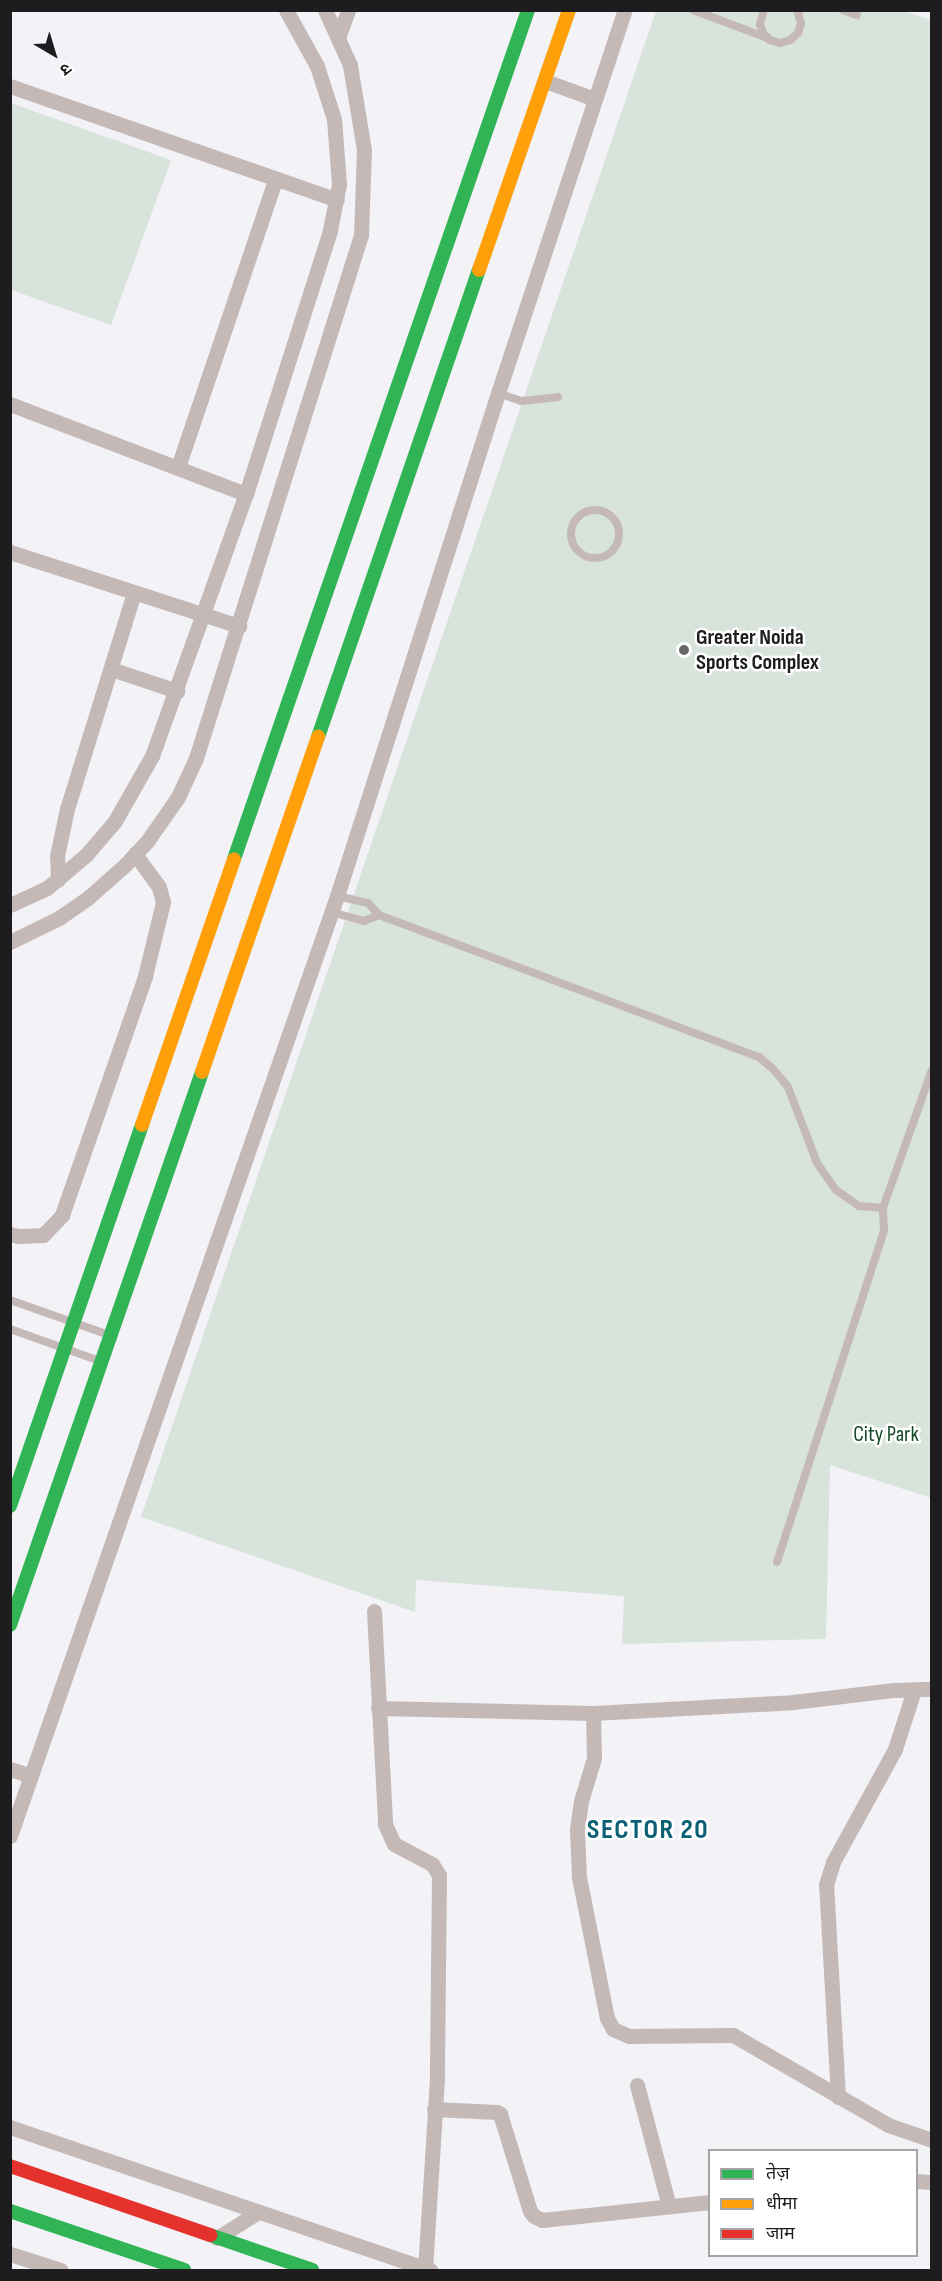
<!DOCTYPE html>
<meta charset="utf-8">
<style>
body{margin:0}
#map{position:relative;width:942px;height:2281px;overflow:hidden;background:#f2f2f7;font-family:"Sofia Sans Condensed","Noto Sans Devanagari",sans-serif}
div>[style]{position:absolute}
.green>*{inset:0;background:#d8e3dc}
.lane>*{height:8px;margin:-4px;padding:0 4px;transform-origin:4px;border-radius:4px;background:#c5b9b7}
.lane>.ring{margin:-4px;padding:0;box-sizing:content-box;background:none;border:8px solid #c5b9b7;border-radius:50%}
.street>*{height:15px;margin:-7.5px;padding:0 7.5px;transform-origin:7.5px;border-radius:7.5px;background:#c5b9b7}
.fast>*{height:14px;margin:-7px;padding:0 7px;transform-origin:7px;border-radius:7px;background:#30b455}
.slow>*{height:14px;margin:-7px;padding:0 7px;transform-origin:7px;border-radius:7px;background:#ff9f0a}
.jam>*{height:14px;margin:-7px;padding:0 7px;transform-origin:7px;border-radius:7px;background:#e5322d}
.dots>*{width:16px;height:16px;translate:-50% -50%;box-sizing:border-box;border:3px solid #fff;border-radius:50%}
span{translate:-50% -50%;white-space:nowrap;text-align:center;line-height:1.15;-webkit-text-stroke:5px #fff;paint-order:stroke}
.poi-label{font-size:22px;color:#1d1d20;font-weight:700}
.left{translate:0 -50%;text-align:left}
.park-label{font-size:22px;color:#154928}
.district-label{font-size:28px;color:#0c6076;font-weight:700;letter-spacing:1.5px}
.frame{position:absolute;inset:0;border:12px solid #1d1d20;pointer-events:none}
.legend{position:absolute;left:708px;top:2149px;width:210px;height:108px;box-sizing:border-box;background:#fff;border:2px solid #a5a5a6;margin:0;padding:8px 10px;list-style:none;font-size:18px;color:#1d1d20}
.legend li{display:flex;align-items:center;gap:12px;height:30px}
.legend b{width:30px;border:2px solid #a5a5a6}
.north{position:absolute;left:24px;top:24px;width:60px;height:60px;-webkit-text-stroke:4px #fff;paint-order:stroke;rotate:142deg;font-size:16px;font-weight:700;line-height:24px;text-align:center;color:#1d1d20}
.north::after{content:'';display:block;margin:auto;width:21px;height:27px;background:#1d1d20;clip-path:polygon(50% 0,100% 100%,50% 72%,0 100%)}
</style>
<div id="map">
<div class="green">
<i style="clip-path:polygon(902px 10px,931px 20px,931px 1498px,830px 1465px,826px 1639px,622px 1644px,624px 1596px,416px 1580px,415px 1612px,141px 1517px,656px 11px)"></i>
<i style="clip-path:polygon(11px 103px,171px 160px,111px 325px,11px 290px)"></i>
</div>
<div class="lane">
<i style="left:693px;top:10px;width:79px;rotate:20.7deg"></i>
<i style="left:764px;top:10px;width:15px;rotate:106deg"></i>
<i style="left:760px;top:24px;width:9px;rotate:72deg"></i>
<i style="left:763px;top:33px;width:10px;rotate:45deg"></i>
<i style="left:770px;top:40px;width:10px;rotate:17deg"></i>
<i style="left:780px;top:43px;width:10px;rotate:-17deg"></i>
<i style="left:790px;top:40px;width:11px;rotate:-41deg"></i>
<i style="left:798px;top:33px;width:10px;rotate:-73deg"></i>
<i style="left:801px;top:23px;width:14px;rotate:-107deg"></i>
<i style="left:843px;top:10px;width:15px;rotate:20deg"></i>
<i style="left:498px;top:393px;width:24px;rotate:19deg"></i>
<i style="left:521px;top:401px;width:37px;rotate:-6deg"></i>
<i class="ring" style="left:571px;top:510px;width:40px;height:40px"></i>
<i style="left:337px;top:896px;width:32px;rotate:13deg"></i>
<i style="left:368px;top:903px;width:16px;rotate:47deg"></i>
<i style="left:379px;top:915px;width:406px;rotate:20.5deg"></i>
<i style="left:759px;top:1057px;width:18px;rotate:41deg"></i>
<i style="left:773px;top:1069px;width:23px;rotate:50deg"></i>
<i style="left:788px;top:1087px;width:81px;rotate:69.1deg"></i>
<i style="left:817px;top:1163px;width:33px;rotate:55deg"></i>
<i style="left:836px;top:1190px;width:28px;rotate:35deg"></i>
<i style="left:859px;top:1206px;width:24px;rotate:5deg"></i>
<i style="left:331px;top:912px;width:34px;rotate:15deg"></i>
<i style="left:364px;top:921px;width:16px;rotate:-22deg"></i>
<i style="left:10px;top:1300px;width:105px;rotate:19.5deg"></i>
<i style="left:10px;top:1329px;width:96px;rotate:19.6deg"></i>
<i style="left:777px;top:1562px;width:349px;rotate:-72.1deg"></i>
<i style="left:884px;top:1230px;width:22px;rotate:-93deg"></i>
<i style="left:883px;top:1208px;width:146px;rotate:-70.5deg"></i>
</div>
<div class="street">
<i style="left:338px;top:38px;width:30px;rotate:-70deg"></i>
<i style="left:545px;top:81px;width:53px;rotate:19.8deg"></i>
<i style="left:10px;top:86px;width:346px;rotate:19.2deg"></i>
<i style="left:10px;top:404px;width:253px;rotate:20.9deg"></i>
<i style="left:178px;top:467px;width:302px;rotate:-71.3deg"></i>
<i style="left:10px;top:552px;width:241px;rotate:17.9deg"></i>
<i style="left:111px;top:669px;width:70px;rotate:18.4deg"></i>
<i style="left:58px;top:880px;width:24px;rotate:-92deg"></i>
<i style="left:57px;top:856px;width:48px;rotate:-78deg"></i>
<i style="left:67px;top:809px;width:226px;rotate:-72.8deg"></i>
<i style="left:10px;top:905px;width:41px;rotate:-24.7deg"></i>
<i style="left:47px;top:888px;width:51px;rotate:-40.2deg"></i>
<i style="left:86px;top:855px;width:45px;rotate:-49.5deg"></i>
<i style="left:115px;top:821px;width:75px;rotate:-60.4deg"></i>
<i style="left:152px;top:756px;width:278px;rotate:-70.3deg"></i>
<i style="left:246px;top:494px;width:277px;rotate:-72.3deg"></i>
<i style="left:330px;top:230px;width:47px;rotate:-78.9deg"></i>
<i style="left:339px;top:184px;width:65px;rotate:-94.4deg"></i>
<i style="left:334px;top:119px;width:56px;rotate:-107.8deg"></i>
<i style="left:317px;top:66px;width:64px;rotate:-119deg"></i>
<i style="left:10px;top:942px;width:55px;rotate:-26.1deg"></i>
<i style="left:59px;top:918px;width:37px;rotate:-35deg"></i>
<i style="left:89px;top:897px;width:48px;rotate:-41.6deg"></i>
<i style="left:125px;top:865px;width:34px;rotate:-47deg"></i>
<i style="left:148px;top:840px;width:52px;rotate:-55.1deg"></i>
<i style="left:178px;top:797px;width:43px;rotate:-65.2deg"></i>
<i style="left:196px;top:758px;width:548px;rotate:-72.49deg"></i>
<i style="left:361px;top:235px;width:85px;rotate:-88deg"></i>
<i style="left:364px;top:150px;width:86px;rotate:-99.4deg"></i>
<i style="left:350px;top:65px;width:60px;rotate:-114.4deg"></i>
<i style="left:10px;top:1234px;width:8px;rotate:14deg"></i>
<i style="left:18px;top:1236px;width:25px;rotate:-2deg"></i>
<i style="left:43px;top:1235px;width:28px;rotate:-46deg"></i>
<i style="left:62px;top:1215px;width:253px;rotate:-70.8deg"></i>
<i style="left:145px;top:976px;width:76px;rotate:-76.3deg"></i>
<i style="left:163px;top:902px;width:16px;rotate:-105deg"></i>
<i style="left:159px;top:887px;width:41px;rotate:-126deg"></i>
<i style="left:374px;top:1611px;width:213px;rotate:87deg"></i>
<i style="left:385px;top:1824px;width:22px;rotate:66deg"></i>
<i style="left:394px;top:1844px;width:43px;rotate:27.8deg"></i>
<i style="left:432px;top:1864px;width:13px;rotate:58deg"></i>
<i style="left:439px;top:1875px;width:204px;rotate:90.6deg"></i>
<i style="left:437px;top:2079px;width:190px;rotate:93.6deg"></i>
<i style="left:378px;top:1708px;width:215px;rotate:1.3deg"></i>
<i style="left:593px;top:1713px;width:200px;rotate:-3.1deg"></i>
<i style="left:793px;top:1702px;width:102px;rotate:-6.8deg"></i>
<i style="left:894px;top:1690px;width:38px;rotate:-2deg"></i>
<i style="left:593px;top:1713px;width:45px;rotate:88.7deg"></i>
<i style="left:594px;top:1758px;width:45px;rotate:106.8deg"></i>
<i style="left:581px;top:1801px;width:29px;rotate:98deg"></i>
<i style="left:577px;top:1830px;width:47px;rotate:87.6deg"></i>
<i style="left:579px;top:1877px;width:144px;rotate:78.8deg"></i>
<i style="left:607px;top:2018px;width:13px;rotate:61deg"></i>
<i style="left:613px;top:2029px;width:17px;rotate:24deg"></i>
<i style="left:629px;top:2036px;width:104px;rotate:-0.6deg"></i>
<i style="left:733px;top:2035px;width:179px;rotate:30.1deg"></i>
<i style="left:888px;top:2125px;width:46px;rotate:18.8deg"></i>
<i style="left:10px;top:1769px;width:22px;rotate:18deg"></i>
<i style="left:10px;top:1836px;width:995px;rotate:-70.82deg"></i>
<i style="left:337px;top:896px;width:528px;rotate:-72.25deg"></i>
<i style="left:498px;top:393px;width:404px;rotate:-71.7deg"></i>
<i style="left:637px;top:2085px;width:125px;rotate:75.2deg"></i>
<i style="left:838px;top:2097px;width:212px;rotate:-93.2deg"></i>
<i style="left:826px;top:1885px;width:24px;rotate:-73deg"></i>
<i style="left:833px;top:1862px;width:129px;rotate:-61.2deg"></i>
<i style="left:895px;top:1749px;width:62px;rotate:-72.1deg"></i>
<i style="left:434px;top:2109px;width:63px;rotate:2.7deg"></i>
<i style="left:497px;top:2112px;width:4px;rotate:34deg"></i>
<i style="left:500px;top:2114px;width:102px;rotate:72.8deg"></i>
<i style="left:530px;top:2211px;width:6px;rotate:51deg"></i>
<i style="left:534px;top:2216px;width:9px;rotate:27deg"></i>
<i style="left:542px;top:2220px;width:169px;rotate:-6.1deg"></i>
<i style="left:10px;top:2127px;width:444px;rotate:18.8deg"></i>
<i style="left:916px;top:2181px;width:16px;rotate:4deg"></i>
<i style="left:217px;top:2238px;width:49px;rotate:-32.4deg"></i>
<i style="left:10px;top:2254px;width:53px;rotate:17.4deg"></i>
</div>
<div class="fast">
<i style="left:318px;top:737px;width:494px;rotate:-71deg"></i>
<i style="left:234px;top:859px;width:898px;rotate:-70.9deg"></i>
<i style="left:10px;top:1506px;width:403px;rotate:-70.9deg"></i>
<i style="left:10px;top:1625px;width:585px;rotate:-70.85deg"></i>
<i style="left:10px;top:2211px;width:184px;rotate:18.7deg"></i>
<i style="left:210px;top:2235px;width:108px;rotate:18.9deg"></i>
</div>
<div class="slow">
<i style="left:479px;top:270px;width:275px;rotate:-70.9deg"></i>
<i style="left:202px;top:1072px;width:355px;rotate:-70.9deg"></i>
<i style="left:142px;top:1125px;width:281px;rotate:-70.9deg"></i>
</div>
<div class="jam">
<i style="left:10px;top:2166px;width:212px;rotate:19deg"></i>
</div>
<div class="dots">
<i style="left:684px;top:650px;background:#68686b"></i>
</div>
<div class="poi-label">
<span class="left" style="left:696px;top:650px">Greater Noida<br>Sports Complex</span>
</div>
<div class="park-label">
<span style="left:886px;top:1435px">City Park</span>
</div>
<div class="district-label">
<span style="left:648px;top:1830px">SECTOR 20</span>
</div>
<div class="frame"></div>
<ul class="legend">
<li><b style="height:8px;background:#30b455"></b>तेज़</li>
<li><b style="height:8px;background:#ff9f0a"></b>धीमा</li>
<li><b style="height:8px;background:#e5322d"></b>जाम</li>
</ul>
<div class="north">उ</div>
</div>
